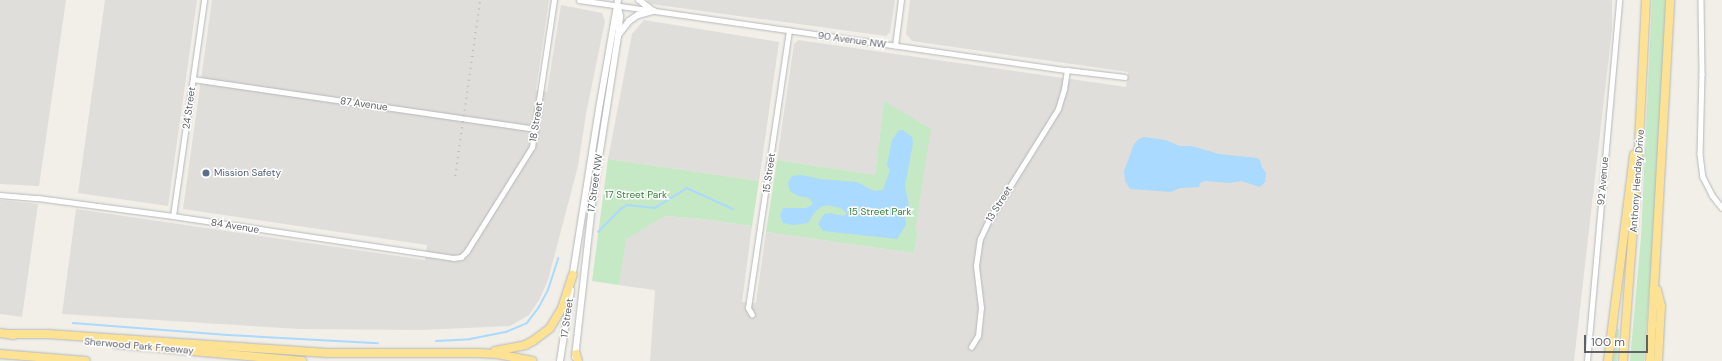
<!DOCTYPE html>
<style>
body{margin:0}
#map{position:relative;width:1722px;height:361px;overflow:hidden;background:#f1efe8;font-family:"DM Sans",sans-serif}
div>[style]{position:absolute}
.industrial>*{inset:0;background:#e0deda}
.green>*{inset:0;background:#c5e8c5}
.water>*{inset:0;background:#aadaff}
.stream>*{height:1.5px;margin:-0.75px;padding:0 0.75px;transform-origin:0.75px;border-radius:0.75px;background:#aadaff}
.roads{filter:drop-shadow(0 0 1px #b5b8bc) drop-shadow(0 0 1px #b5b8bc)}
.street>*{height:4.5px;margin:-2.25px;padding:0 2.25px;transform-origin:2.25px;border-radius:2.25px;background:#fff}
.secondary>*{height:6px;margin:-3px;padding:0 3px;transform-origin:3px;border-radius:3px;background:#fff}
.highway>*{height:8px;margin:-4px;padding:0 4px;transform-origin:4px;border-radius:4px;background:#fde293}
.rail>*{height:1.5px;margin-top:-0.75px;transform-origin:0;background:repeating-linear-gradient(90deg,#b6b7b8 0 1px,transparent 0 6px)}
.dots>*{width:11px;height:11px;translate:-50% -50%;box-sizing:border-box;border:2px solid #fff;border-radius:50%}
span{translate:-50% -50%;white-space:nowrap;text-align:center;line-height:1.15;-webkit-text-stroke:3px #fff;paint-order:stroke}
.street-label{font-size:10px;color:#5f6368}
.service-label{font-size:10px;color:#4e5e75}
.left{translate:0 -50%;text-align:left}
.park-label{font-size:10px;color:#348238}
.scale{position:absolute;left:1584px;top:335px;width:64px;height:18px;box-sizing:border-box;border:2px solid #5f6368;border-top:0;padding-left:5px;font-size:12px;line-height:14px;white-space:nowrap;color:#5f6368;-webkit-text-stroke:3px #fff;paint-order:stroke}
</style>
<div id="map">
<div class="industrial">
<i style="clip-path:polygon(0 0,66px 0,39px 186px,0 184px)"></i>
<i style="clip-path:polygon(105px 0,197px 0,168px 206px,78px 193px)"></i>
<i style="clip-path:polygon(212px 0,549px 0,536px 90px,547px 92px,561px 5px,602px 13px,605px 21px,586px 114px,578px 166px,548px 280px,539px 300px,529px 315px,510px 326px,422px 330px,299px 329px,62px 314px,76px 209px,425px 260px,427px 245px,183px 209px)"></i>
<i style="clip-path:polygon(647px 0,895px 0,890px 32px,886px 36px,651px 4px)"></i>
<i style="clip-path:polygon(910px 0,1612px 0,1612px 29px,1574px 361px,650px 361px,655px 291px,654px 290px,619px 285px,625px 239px,665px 216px,704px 219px,752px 226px,742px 302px,756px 303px,766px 232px,914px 253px,918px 231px,915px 230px,884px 102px,875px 175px,777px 160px,794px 44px,798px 40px,1126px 87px,1128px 72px,912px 41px,906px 34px)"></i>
<i style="clip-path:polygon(644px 20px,779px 42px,759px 181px,608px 159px,632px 34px)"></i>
<i style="clip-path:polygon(0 200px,38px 204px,22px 317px,0 314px)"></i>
</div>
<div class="green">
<i style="clip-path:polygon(1652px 0,1666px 0,1657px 189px,1644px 361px,1630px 361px,1641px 237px)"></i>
<i style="clip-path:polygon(884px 101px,931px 129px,915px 230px,918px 231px,914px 253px,766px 232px,777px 160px,875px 175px)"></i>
<i style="clip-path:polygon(608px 159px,759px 181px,752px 226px,704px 219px,665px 216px,626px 239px,619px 285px,592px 281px)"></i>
<i style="clip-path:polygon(1617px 329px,1619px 329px,1619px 333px,1617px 361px,1613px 361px)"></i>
</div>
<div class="water">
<i style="clip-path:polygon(899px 130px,903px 130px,912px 137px,913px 143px,905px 186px,909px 206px,908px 213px,905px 216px,906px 225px,897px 239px,823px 231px,818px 224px,824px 214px,830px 213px,843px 216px,847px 214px,841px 208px,827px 205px,821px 207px,815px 212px,808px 223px,793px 225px,783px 223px,780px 215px,783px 208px,806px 208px,812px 205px,812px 202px,809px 198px,798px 196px,790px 191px,788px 183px,792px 176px,801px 175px,820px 179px,857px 182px,874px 191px,883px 190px,890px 170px,887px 165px,892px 140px)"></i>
<i style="clip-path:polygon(1144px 137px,1166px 140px,1179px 146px,1192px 146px,1219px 154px,1257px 158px,1260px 160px,1262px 167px,1266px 173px,1265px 182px,1260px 187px,1241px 181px,1230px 183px,1205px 181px,1200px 183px,1199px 187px,1180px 188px,1171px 192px,1130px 189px,1125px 181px,1124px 171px,1134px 144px,1139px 139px)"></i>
</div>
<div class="stream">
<i style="left:598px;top:232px;width:33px;rotate:-45deg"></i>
<i style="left:621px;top:209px;width:7px;rotate:-34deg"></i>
<i style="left:627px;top:205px;width:28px;rotate:6deg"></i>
<i style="left:655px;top:208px;width:38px;rotate:-32deg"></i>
<i style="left:687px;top:188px;width:51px;rotate:24.5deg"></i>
<i style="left:73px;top:323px;width:155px;rotate:4.4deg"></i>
<i style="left:228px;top:335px;width:150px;rotate:3.1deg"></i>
<i style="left:436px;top:341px;width:34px;rotate:-3deg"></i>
<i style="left:470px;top:339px;width:37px;rotate:-11deg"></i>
<i style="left:506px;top:332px;width:23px;rotate:-23deg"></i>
<i style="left:527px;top:323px;width:20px;rotate:-53deg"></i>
<i style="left:539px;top:307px;width:19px;rotate:-62deg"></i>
<i style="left:548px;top:290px;width:33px;rotate:-72deg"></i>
</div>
<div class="roads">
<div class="street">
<i style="left:579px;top:0;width:493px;rotate:8.2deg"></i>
<i style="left:1067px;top:70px;width:58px;rotate:6.9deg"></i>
<i style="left:1701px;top:0;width:74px;rotate:89.2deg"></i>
<i style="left:1702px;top:74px;width:80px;rotate:91.4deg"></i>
<i style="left:1700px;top:154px;width:23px;rotate:83deg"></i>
<i style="left:1703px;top:177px;width:20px;rotate:63deg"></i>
<i style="left:1712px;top:195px;width:16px;rotate:52deg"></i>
<i style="left:895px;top:46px;width:46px;rotate:-82.6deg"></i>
<i style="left:193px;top:79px;width:346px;rotate:8.3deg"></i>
<i style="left:0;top:195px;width:38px;rotate:5deg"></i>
<i style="left:38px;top:198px;width:136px;rotate:7.6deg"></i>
<i style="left:173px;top:216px;width:283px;rotate:8.5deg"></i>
<i style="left:453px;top:258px;width:8px;rotate:-7deg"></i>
<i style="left:461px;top:257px;width:8px;rotate:-45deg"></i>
<i style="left:467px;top:251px;width:123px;rotate:-58deg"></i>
<i style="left:532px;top:147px;width:149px;rotate:-81.5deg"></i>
<i style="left:173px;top:216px;width:218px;rotate:-81.8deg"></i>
<i style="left:752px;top:315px;width:8px;rotate:-120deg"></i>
<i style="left:748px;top:308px;width:280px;rotate:-81.6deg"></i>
<i style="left:971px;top:347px;width:13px;rotate:-58deg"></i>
<i style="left:978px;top:336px;width:28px;rotate:-84deg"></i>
<i style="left:981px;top:308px;width:42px;rotate:-96.8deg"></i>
<i style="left:976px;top:266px;width:27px;rotate:-82deg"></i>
<i style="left:980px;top:239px;width:21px;rotate:-65deg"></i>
<i style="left:989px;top:220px;width:131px;rotate:-58.1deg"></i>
<i style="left:1058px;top:109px;width:21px;rotate:-73deg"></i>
<i style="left:1064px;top:89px;width:19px;rotate:-81deg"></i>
<i style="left:1587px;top:361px;width:362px;rotate:-84.9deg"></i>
</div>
<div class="secondary">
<i style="left:639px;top:0;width:18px;rotate:38deg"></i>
<i style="left:619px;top:34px;width:16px;rotate:-52deg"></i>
<i style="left:629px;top:21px;width:11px;rotate:-34deg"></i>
<i style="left:638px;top:15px;width:16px;rotate:-15deg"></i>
<i style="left:572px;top:279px;width:178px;rotate:-81deg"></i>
<i style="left:600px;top:103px;width:105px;rotate:-80.1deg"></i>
<i style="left:575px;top:357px;width:162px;rotate:-83.6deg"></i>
<i style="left:593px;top:196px;width:162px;rotate:-81.1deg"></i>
<i style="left:618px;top:36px;width:20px;rotate:-84deg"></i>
<i style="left:620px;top:16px;width:9px;rotate:-103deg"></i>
<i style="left:560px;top:361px;width:72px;rotate:-81.2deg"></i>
</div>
<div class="highway">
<i style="left:1657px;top:290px;width:16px;rotate:76deg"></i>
<i style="left:1661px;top:306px;width:55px;rotate:93.1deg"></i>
<i style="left:0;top:333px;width:14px;rotate:8deg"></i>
<i style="left:10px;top:334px;width:37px"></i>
<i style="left:47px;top:334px;width:281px;rotate:3.9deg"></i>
<i style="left:327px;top:353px;width:151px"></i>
<i style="left:478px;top:353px;width:19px;rotate:3deg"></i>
<i style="left:497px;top:354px;width:36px;rotate:11deg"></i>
<i style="left:116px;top:344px;width:187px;rotate:5.2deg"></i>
<i style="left:495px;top:351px;width:31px;rotate:-11deg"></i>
<i style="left:525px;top:345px;width:9px;rotate:-27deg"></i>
<i style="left:533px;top:341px;width:21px;rotate:-37deg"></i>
<i style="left:550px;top:328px;width:23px;rotate:-59deg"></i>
<i style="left:562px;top:308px;width:35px;rotate:-72deg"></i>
<i style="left:0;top:354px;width:86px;rotate:4.7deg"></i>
<i style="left:576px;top:354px;width:7px;rotate:74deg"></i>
<i style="left:1608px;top:361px;width:208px;rotate:-82.8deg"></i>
<i style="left:1623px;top:361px;width:199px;rotate:-85.7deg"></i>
<i style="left:1638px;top:163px;width:163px;rotate:-87.2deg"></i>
<i style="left:1650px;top:361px;width:362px;rotate:-86.8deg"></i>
</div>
</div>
<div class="rail">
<i style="left:455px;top:176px;width:178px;rotate:-81.9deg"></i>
</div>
<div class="dots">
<i style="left:206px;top:173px;background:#5c6f8a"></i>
</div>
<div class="street-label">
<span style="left:852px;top:40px;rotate:8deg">90 Avenue NW</span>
<span style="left:364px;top:104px;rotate:8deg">87 Avenue</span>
<span style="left:189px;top:108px;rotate:-82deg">24 Street</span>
<span style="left:536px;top:122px;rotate:-81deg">18 Street</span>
<span style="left:769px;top:173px;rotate:-82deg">15 Street</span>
<span style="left:1603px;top:181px;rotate:-85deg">92 Avenue</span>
<span style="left:1637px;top:181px;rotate:-86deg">Anthony Henday Drive</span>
<span style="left:595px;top:183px;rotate:-82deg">17 Street NW</span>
<span style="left:999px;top:204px;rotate:-58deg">13 Street</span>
<span style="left:235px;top:226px;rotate:9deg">84 Avenue</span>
<span style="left:567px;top:318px;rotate:-82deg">17 Street</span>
<span style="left:139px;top:346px;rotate:5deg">Sherwood Park Freeway</span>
</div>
<div class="service-label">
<span class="left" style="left:214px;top:173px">Mission Safety</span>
</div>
<div class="park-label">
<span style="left:636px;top:195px">17 Street Park</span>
<span style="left:880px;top:212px">15 Street Park</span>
</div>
<div class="scale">100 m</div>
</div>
